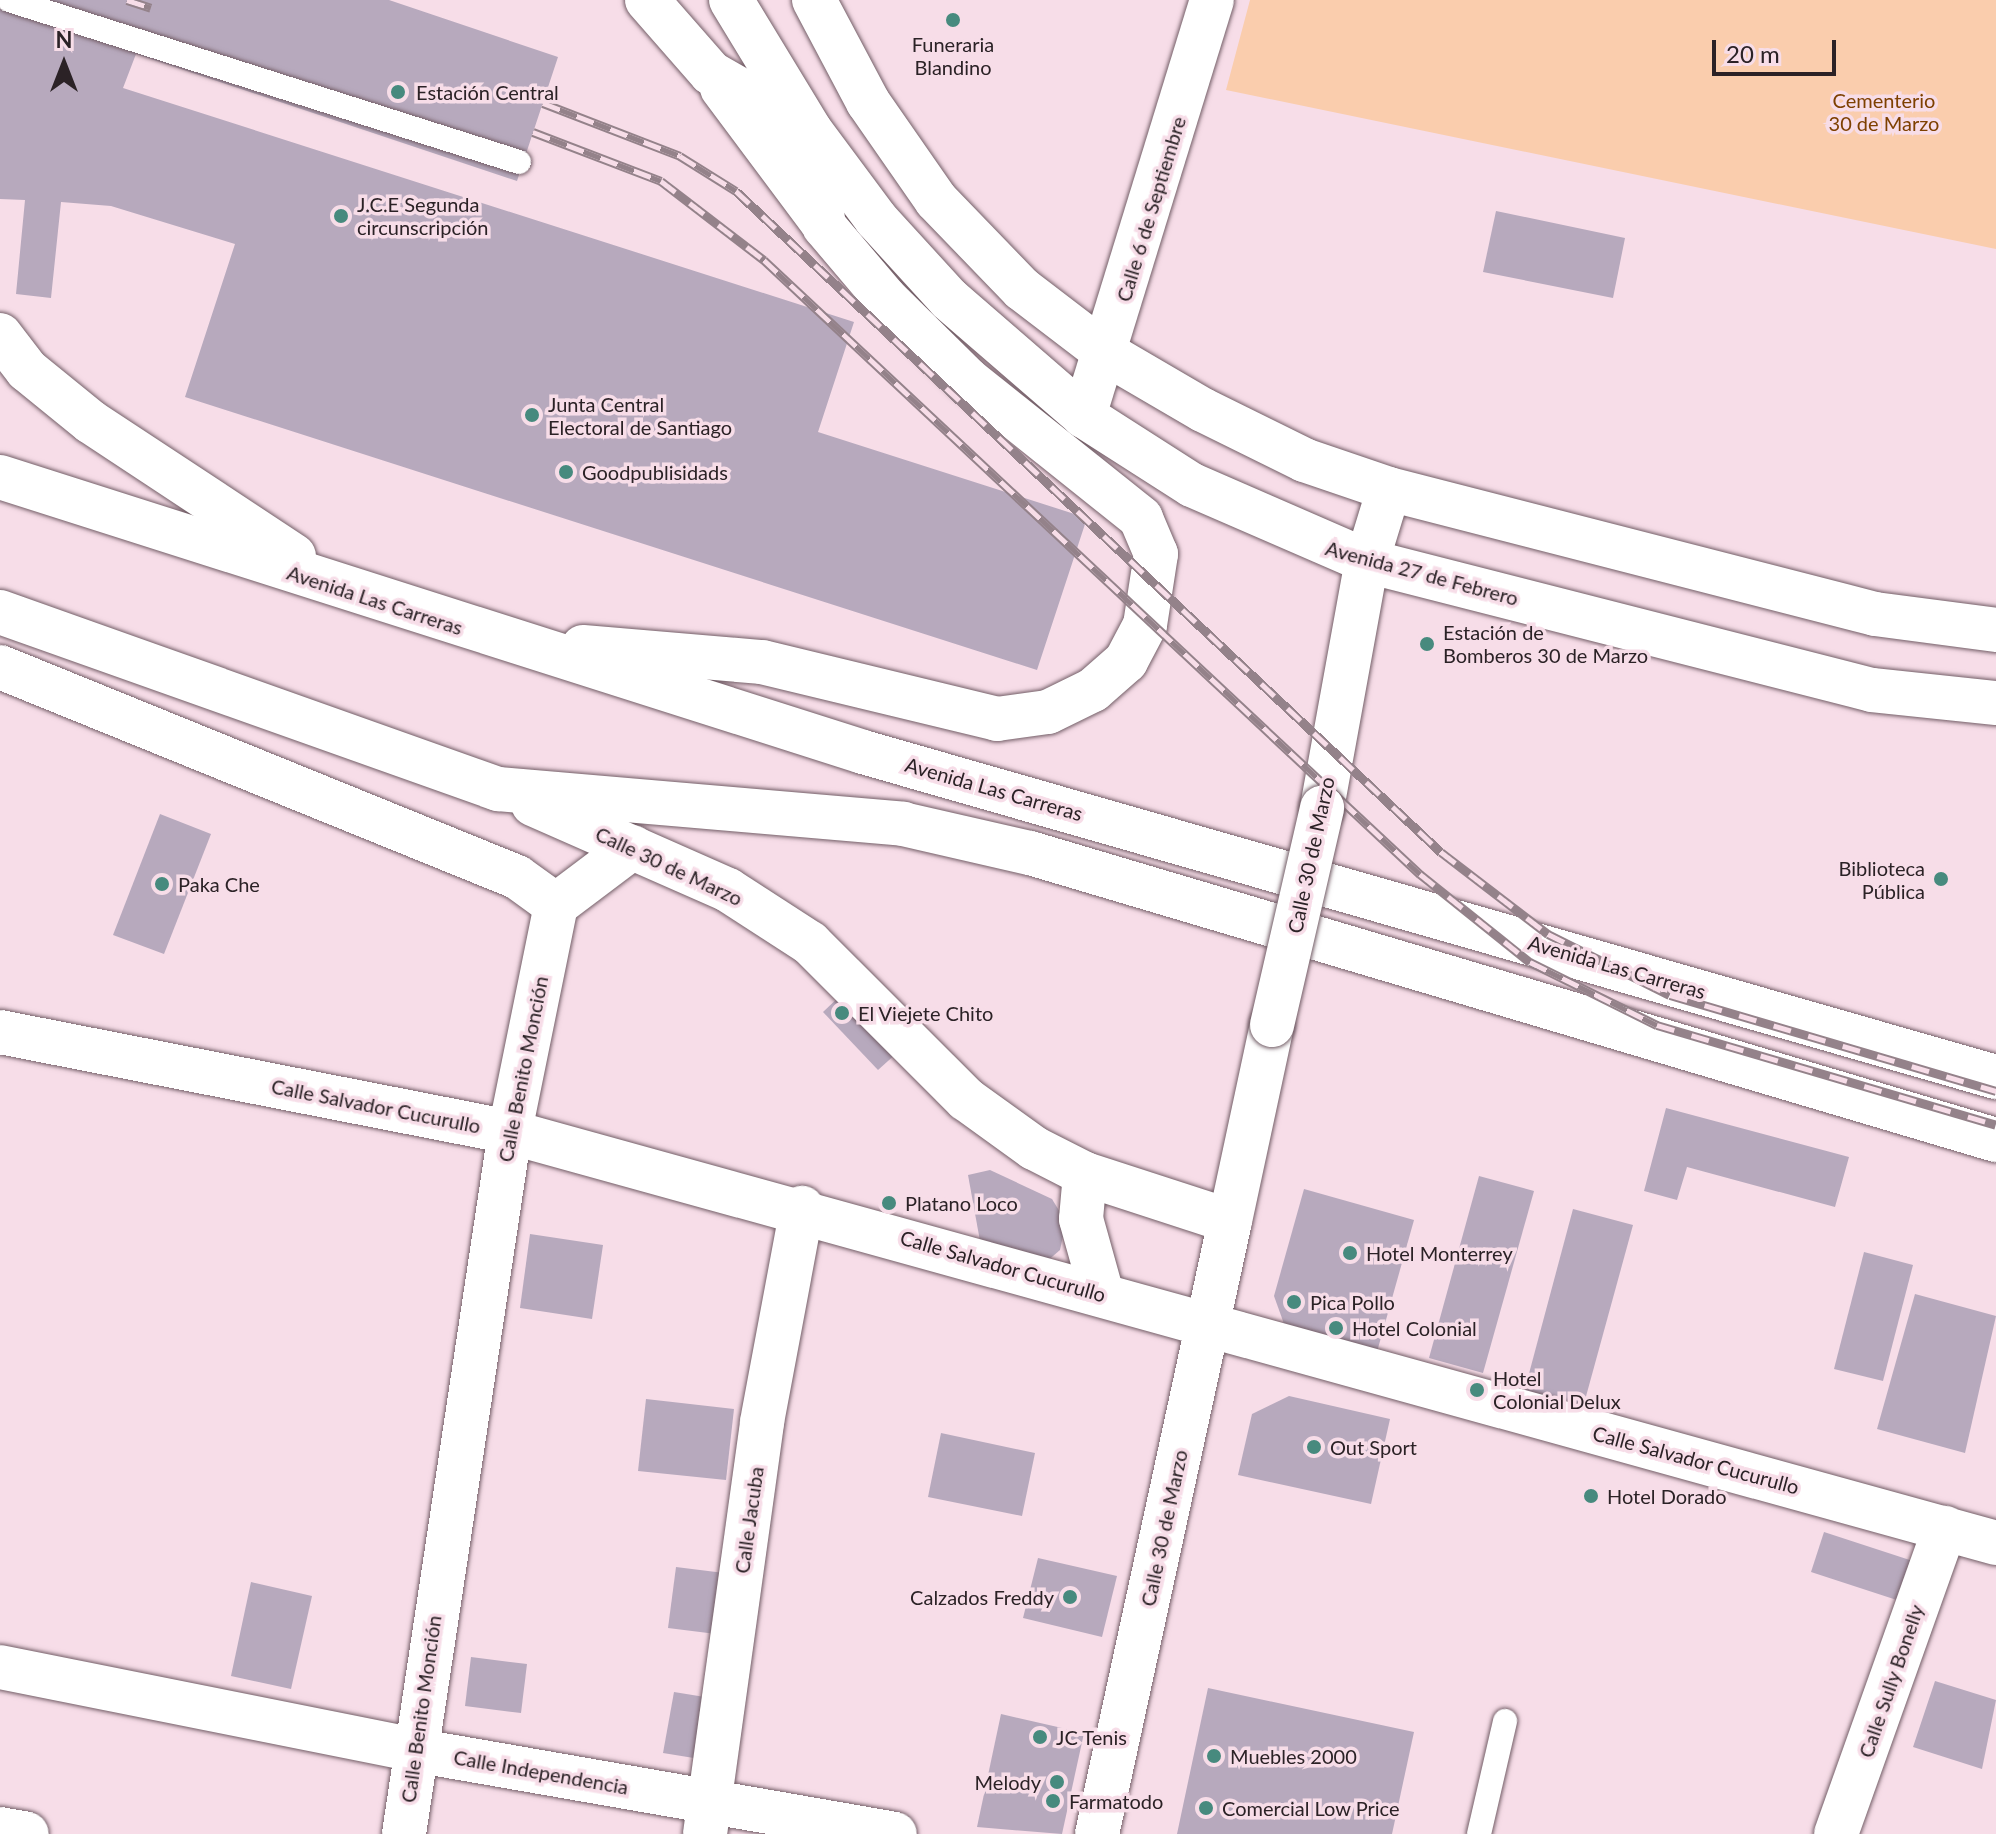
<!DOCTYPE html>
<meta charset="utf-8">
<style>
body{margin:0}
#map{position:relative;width:1996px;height:1834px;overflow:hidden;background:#f7dde8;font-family:Lato,sans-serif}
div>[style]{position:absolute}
.green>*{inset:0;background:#facdad}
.building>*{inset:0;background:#b7a9bd}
.roads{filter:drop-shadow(0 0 2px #735e67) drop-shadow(0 0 2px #735e67)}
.lane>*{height:24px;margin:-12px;padding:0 12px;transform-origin:12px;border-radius:12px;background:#fff}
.street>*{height:44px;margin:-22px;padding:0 22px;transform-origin:22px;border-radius:22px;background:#fff}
.secondary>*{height:44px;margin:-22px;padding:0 22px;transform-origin:22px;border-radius:22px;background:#fff}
.primary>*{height:44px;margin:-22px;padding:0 22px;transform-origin:22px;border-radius:22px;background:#fff}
.rail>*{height:9px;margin-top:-4.5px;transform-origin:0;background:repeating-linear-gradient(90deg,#f7dde8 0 18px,#94828a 0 36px);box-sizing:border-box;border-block:2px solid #94828a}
.bridges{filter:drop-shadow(0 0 2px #735e67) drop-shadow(0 0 2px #735e67)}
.primary-bridge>*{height:44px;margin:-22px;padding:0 22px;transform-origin:22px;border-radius:22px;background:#fff}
.dots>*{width:22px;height:22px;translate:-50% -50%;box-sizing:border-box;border:4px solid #f7dde8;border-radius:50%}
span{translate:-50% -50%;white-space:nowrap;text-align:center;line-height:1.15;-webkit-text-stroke:7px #f7dde8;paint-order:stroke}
.poi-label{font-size:20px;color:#2b2226}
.left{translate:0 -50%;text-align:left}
.right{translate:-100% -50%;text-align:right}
.park-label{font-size:20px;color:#7e4000}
.street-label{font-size:20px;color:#2b2226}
.north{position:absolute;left:24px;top:24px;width:80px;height:80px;-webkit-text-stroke:6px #f7dde8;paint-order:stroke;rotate:0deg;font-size:22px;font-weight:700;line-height:32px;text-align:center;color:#2b2226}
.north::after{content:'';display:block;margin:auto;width:28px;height:36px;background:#2b2226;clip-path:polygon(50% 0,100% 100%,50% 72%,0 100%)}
.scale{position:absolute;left:1712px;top:40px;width:124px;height:36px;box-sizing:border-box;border:4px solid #2b2226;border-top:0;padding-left:10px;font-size:24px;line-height:28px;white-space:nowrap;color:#2b2226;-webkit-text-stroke:6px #f7dde8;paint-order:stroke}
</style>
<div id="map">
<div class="green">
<i style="clip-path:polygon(1250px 0,1996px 0,1996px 249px,1226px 90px)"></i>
</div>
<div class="building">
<i style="clip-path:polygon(0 0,389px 0,558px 57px,517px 181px,136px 54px,123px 88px,854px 322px,818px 432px,1087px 518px,1037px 670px,185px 397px,235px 244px,111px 206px,61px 202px,51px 298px,16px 294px,25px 200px,0 199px)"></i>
<i style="clip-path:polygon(1496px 211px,1625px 238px,1613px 298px,1483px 272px)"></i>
<i style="clip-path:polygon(160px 814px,211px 834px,164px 954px,113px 935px)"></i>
<i style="clip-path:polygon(842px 994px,898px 1052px,878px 1070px,823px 1012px)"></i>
<i style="clip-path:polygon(1666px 1108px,1849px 1157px,1835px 1207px,1687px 1167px,1677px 1200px,1644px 1191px)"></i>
<i style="clip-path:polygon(990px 1170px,1052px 1199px,1066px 1222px,1060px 1250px,1038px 1269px,982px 1252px,968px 1175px)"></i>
<i style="clip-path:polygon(1479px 1176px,1534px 1191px,1483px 1373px,1429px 1358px)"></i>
<i style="clip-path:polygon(1304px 1189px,1414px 1220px,1375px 1359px,1288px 1335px,1274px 1296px)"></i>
<i style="clip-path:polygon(1573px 1209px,1633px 1225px,1582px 1411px,1523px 1396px)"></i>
<i style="clip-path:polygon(530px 1234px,603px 1245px,592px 1319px,520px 1308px)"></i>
<i style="clip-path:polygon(1864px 1252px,1913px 1265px,1883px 1381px,1834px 1369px)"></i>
<i style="clip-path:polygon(1915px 1294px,1996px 1316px,1965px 1453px,1877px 1429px)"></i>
<i style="clip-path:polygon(1289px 1396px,1390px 1419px,1371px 1504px,1238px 1475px,1252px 1414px)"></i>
<i style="clip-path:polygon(646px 1399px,734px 1409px,726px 1480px,638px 1471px)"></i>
<i style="clip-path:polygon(941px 1433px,1035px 1453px,1022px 1516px,928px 1497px)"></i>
<i style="clip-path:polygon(1824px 1532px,1922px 1564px,1909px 1604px,1811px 1572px)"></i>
<i style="clip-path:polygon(1038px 1558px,1117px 1576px,1102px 1637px,1023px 1618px)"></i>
<i style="clip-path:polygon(676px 1567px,732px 1574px,724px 1635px,668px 1628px)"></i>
<i style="clip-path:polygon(251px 1582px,312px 1596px,291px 1689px,231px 1676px)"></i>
<i style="clip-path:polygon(471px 1657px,527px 1664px,521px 1713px,465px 1706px)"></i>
<i style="clip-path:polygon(1935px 1681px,1996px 1700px,1982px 1769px,1913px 1747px)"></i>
<i style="clip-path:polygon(1208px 1688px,1414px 1732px,1392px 1834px,1177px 1834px)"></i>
<i style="clip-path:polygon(674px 1692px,717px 1699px,706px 1760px,663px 1753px)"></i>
<i style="clip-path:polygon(1001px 1714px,1084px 1733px,1062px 1834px,977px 1827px)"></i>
</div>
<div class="roads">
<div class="lane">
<i style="left:9px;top:0;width:535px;rotate:17.62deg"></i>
<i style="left:1479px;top:1834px;width:116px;rotate:-77deg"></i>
</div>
<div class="street">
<i style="left:1084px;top:416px;width:435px;rotate:-72.9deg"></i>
<i style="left:0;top:667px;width:558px;rotate:22.11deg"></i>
<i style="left:517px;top:877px;width:48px;rotate:35.7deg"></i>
<i style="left:556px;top:905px;width:232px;rotate:101.5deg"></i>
<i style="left:510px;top:1132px;width:710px;rotate:98.59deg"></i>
<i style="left:556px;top:905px;width:96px;rotate:-37deg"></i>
<i style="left:0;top:1032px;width:520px;rotate:11.09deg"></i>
<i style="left:510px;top:1132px;width:1542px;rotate:15.46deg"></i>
<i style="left:1085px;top:1174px;width:45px;rotate:95.1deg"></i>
<i style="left:1081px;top:1219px;width:78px;rotate:74.4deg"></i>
<i style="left:0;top:1667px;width:422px;rotate:11.3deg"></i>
<i style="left:414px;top:1750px;width:488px;rotate:9.9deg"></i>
<i style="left:0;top:1829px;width:27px;rotate:10deg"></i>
<i style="left:705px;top:1834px;width:416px;rotate:-82.1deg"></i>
<i style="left:762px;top:1422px;width:218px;rotate:-79.4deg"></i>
<i style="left:1836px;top:1834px;width:325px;rotate:-70.4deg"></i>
</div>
<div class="secondary">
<i style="left:1097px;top:1834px;width:627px;rotate:-77.76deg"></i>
</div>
<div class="primary">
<i style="left:647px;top:0;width:97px;rotate:48.8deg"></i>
<i style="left:711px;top:73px;width:108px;rotate:29.9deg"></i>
<i style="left:731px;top:0;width:152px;rotate:58.7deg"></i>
<i style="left:810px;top:130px;width:111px;rotate:53.4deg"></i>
<i style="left:876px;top:219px;width:108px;rotate:47.6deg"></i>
<i style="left:949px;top:299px;width:179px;rotate:40.9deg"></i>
<i style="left:1084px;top:416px;width:128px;rotate:32.6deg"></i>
<i style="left:1192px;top:485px;width:191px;rotate:23.5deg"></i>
<i style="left:1367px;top:561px;width:521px;rotate:14.33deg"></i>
<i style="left:1872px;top:690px;width:125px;rotate:6deg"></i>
<i style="left:814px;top:0;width:115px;rotate:62.1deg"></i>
<i style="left:868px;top:102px;width:119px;rotate:55.2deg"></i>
<i style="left:936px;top:200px;width:124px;rotate:46deg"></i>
<i style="left:1022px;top:289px;width:107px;rotate:37.4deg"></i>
<i style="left:1107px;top:354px;width:111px;rotate:30.3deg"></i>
<i style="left:1203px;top:410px;width:113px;rotate:26.3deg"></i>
<i style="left:1304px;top:460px;width:90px;rotate:18.8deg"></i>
<i style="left:1389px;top:489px;width:502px;rotate:14.42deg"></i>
<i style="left:1875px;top:614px;width:122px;rotate:7.5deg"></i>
<i style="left:722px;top:88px;width:167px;rotate:53.3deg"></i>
<i style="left:0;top:335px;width:44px;rotate:52.4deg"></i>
<i style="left:27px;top:370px;width:82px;rotate:39.1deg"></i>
<i style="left:91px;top:422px;width:243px;rotate:33.4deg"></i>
<i style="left:0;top:477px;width:906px;rotate:17.67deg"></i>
<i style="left:863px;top:752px;width:1179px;rotate:16.01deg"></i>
<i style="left:0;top:612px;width:529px;rotate:19.57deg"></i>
<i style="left:498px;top:789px;width:407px;rotate:4.9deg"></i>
<i style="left:903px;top:824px;width:130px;rotate:12.9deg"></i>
<i style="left:1030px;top:853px;width:1008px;rotate:16.55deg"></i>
<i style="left:583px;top:647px;width:180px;rotate:4.8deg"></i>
<i style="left:762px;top:662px;width:242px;rotate:13.6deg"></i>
<i style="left:997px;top:719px;width:51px;rotate:-7.8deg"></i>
<i style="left:1048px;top:712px;width:50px;rotate:-26.1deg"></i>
<i style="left:1093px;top:690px;width:44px;rotate:-41.3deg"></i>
<i style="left:1126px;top:661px;width:41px;rotate:-62.2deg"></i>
<i style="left:1145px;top:625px;width:72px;rotate:-81.2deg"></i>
<i style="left:1156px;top:554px;width:39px;rotate:-113deg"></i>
<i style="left:1141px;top:518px;width:223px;rotate:-141.4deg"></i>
<i style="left:967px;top:379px;width:115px;rotate:-135.4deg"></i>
<i style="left:885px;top:298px;width:94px;rotate:-130.3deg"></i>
<i style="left:824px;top:226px;width:91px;rotate:-98.2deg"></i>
<i style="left:533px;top:804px;width:213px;rotate:23.8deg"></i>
<i style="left:728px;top:890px;width:98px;rotate:32.9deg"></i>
<i style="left:810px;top:943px;width:221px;rotate:45deg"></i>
<i style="left:966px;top:1099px;width:84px;rotate:35.8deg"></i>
<i style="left:1034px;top:1148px;width:57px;rotate:27deg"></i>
<i style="left:1085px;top:1174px;width:152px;rotate:18deg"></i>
<i style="left:1230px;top:1221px;width:200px;rotate:-77.9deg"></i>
<i style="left:1322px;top:808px;width:251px;rotate:-79.7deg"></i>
<i style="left:1367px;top:561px;width:75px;rotate:-73deg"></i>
</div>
</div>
<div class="rail">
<i style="left:127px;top:0;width:25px;rotate:18deg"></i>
<i style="left:543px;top:103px;width:147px;rotate:21.1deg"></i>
<i style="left:680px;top:156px;width:66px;rotate:32deg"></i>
<i style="left:736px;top:191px;width:966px;rotate:43.16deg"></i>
<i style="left:1441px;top:852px;width:135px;rotate:37.5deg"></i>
<i style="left:1548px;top:934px;width:136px;rotate:26.6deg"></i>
<i style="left:1670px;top:995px;width:340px;rotate:16.4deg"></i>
<i style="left:533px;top:132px;width:137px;rotate:20.9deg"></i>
<i style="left:661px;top:181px;width:130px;rotate:37.5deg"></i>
<i style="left:764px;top:260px;width:899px;rotate:43.11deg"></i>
<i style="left:1420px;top:874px;width:141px;rotate:38.7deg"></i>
<i style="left:1530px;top:962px;width:142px;rotate:26.4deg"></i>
<i style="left:1657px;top:1025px;width:353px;rotate:16.4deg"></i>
</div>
<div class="bridges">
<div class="primary-bridge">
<i style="left:1272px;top:1025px;width:223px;rotate:-77deg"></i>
</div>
</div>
<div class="dots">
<i style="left:953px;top:20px;background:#478a7e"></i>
<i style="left:398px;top:92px;background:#478a7e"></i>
<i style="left:341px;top:216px;background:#478a7e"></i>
<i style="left:532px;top:415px;background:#478a7e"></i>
<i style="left:566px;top:472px;background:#478a7e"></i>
<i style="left:1427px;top:644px;background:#478a7e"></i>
<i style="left:1941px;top:879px;background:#478a7e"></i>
<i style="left:162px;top:884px;background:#478a7e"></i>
<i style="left:842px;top:1013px;background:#478a7e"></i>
<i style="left:889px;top:1203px;background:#478a7e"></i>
<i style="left:1350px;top:1253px;background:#478a7e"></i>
<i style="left:1294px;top:1302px;background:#478a7e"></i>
<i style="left:1336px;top:1328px;background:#478a7e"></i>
<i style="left:1477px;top:1390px;background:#478a7e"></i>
<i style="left:1314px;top:1447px;background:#478a7e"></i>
<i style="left:1591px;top:1496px;background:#478a7e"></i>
<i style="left:1070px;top:1597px;background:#478a7e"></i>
<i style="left:1040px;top:1737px;background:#478a7e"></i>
<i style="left:1214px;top:1756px;background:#478a7e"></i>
<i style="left:1057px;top:1782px;background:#478a7e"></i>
<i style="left:1053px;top:1801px;background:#478a7e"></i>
<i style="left:1206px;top:1808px;background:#478a7e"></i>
</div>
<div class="poi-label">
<span style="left:953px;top:56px">Funeraria<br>Blandino</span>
<span class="left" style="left:416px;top:92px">Estación Central</span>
<span class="left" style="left:357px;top:216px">J.C.E Segunda<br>circunscripción</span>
<span class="left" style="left:548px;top:416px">Junta Central<br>Electoral de Santiago</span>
<span class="left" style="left:582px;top:472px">Goodpublisidads</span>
<span class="left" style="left:1443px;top:644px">Estación de<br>Bomberos 30 de Marzo</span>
<span class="right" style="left:1925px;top:880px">Biblioteca<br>Pública</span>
<span class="left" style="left:178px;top:884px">Paka Che</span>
<span class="left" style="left:858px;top:1013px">El Viejete Chito</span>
<span class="left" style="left:905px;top:1203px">Platano Loco</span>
<span class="left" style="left:1366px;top:1253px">Hotel Monterrey</span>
<span class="left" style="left:1310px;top:1302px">Pica Pollo</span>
<span class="left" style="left:1352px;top:1328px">Hotel Colonial</span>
<span class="left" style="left:1493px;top:1390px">Hotel<br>Colonial Delux</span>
<span class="left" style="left:1330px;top:1447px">Out Sport</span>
<span class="left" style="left:1607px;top:1496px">Hotel Dorado</span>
<span class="right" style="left:1054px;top:1597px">Calzados Freddy</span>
<span class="left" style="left:1056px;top:1737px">JC Tenis</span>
<span class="left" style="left:1230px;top:1756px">Muebles 2000</span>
<span class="right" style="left:1041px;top:1782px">Melody</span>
<span class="left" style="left:1069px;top:1801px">Farmatodo</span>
<span class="left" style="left:1222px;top:1808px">Comercial Low Price</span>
</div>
<div class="park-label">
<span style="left:1884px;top:112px">Cementerio<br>30 de Marzo</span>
</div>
<div class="street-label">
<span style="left:1151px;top:209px;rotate:-73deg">Calle 6 de Septiembre</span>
<span style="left:1422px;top:573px;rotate:15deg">Avenida 27 de Febrero</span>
<span style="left:375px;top:600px;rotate:18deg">Avenida Las Carreras</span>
<span style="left:994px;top:789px;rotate:16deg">Avenida Las Carreras</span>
<span style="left:1311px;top:855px;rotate:-78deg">Calle 30 de Marzo</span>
<span style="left:669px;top:866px;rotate:25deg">Calle 30 de Marzo</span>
<span style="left:1617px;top:967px;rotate:16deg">Avenida Las Carreras</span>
<span style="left:523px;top:1069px;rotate:-79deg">Calle Benito Monción</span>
<span style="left:376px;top:1106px;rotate:11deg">Calle Salvador Cucurullo</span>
<span style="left:1003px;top:1266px;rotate:16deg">Calle Salvador Cucurullo</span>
<span style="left:1696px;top:1460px;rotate:15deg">Calle Salvador Cucurullo</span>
<span style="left:749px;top:1520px;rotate:-82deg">Calle Jacuba</span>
<span style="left:1164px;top:1528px;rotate:-78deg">Calle 30 de Marzo</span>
<span style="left:1891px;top:1681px;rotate:-71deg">Calle Sully Bonelly</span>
<span style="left:421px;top:1709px;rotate:-82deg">Calle Benito Monción</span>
<span style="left:541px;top:1772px;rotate:10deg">Calle Independencia</span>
</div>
<div class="north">N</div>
<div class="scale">20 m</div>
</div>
